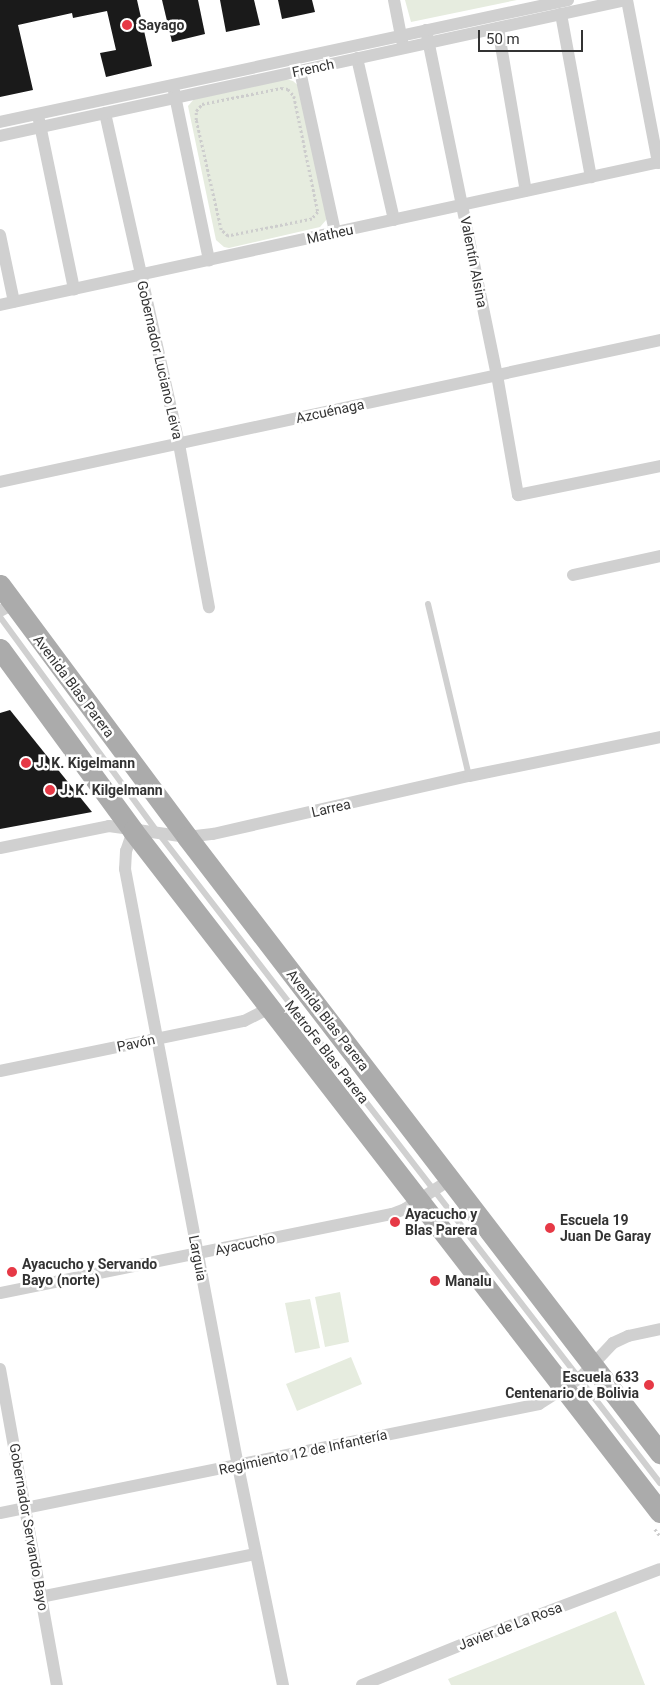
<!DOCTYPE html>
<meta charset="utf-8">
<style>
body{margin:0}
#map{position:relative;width:660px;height:1685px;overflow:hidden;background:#fff;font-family:Roboto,sans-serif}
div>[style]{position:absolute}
.green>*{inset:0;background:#e6ecdf}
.building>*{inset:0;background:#1a1a1a}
.path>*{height:2.5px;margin-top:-1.25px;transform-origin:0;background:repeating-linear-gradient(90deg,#cdcdcd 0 2.5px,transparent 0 5px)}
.lane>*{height:6px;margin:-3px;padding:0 3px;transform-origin:3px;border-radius:3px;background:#d0d0d0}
.street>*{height:12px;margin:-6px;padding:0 6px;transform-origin:6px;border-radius:6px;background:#d0d0d0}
.primary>*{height:21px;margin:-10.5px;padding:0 10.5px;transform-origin:10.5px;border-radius:10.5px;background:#ababab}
.dots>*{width:14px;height:14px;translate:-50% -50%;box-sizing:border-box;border:2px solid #fff;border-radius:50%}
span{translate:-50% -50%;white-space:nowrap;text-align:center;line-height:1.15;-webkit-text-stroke:5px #fff;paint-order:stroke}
.poi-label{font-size:14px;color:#333;font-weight:700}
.left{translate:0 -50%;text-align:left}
.right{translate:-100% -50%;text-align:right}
.street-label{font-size:14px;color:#333}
.scale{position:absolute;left:478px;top:30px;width:105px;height:22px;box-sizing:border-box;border:2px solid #333;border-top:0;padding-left:6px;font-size:15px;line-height:18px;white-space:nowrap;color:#333;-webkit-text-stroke:4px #fff;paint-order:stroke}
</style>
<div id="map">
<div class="green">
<i style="clip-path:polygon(405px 0,517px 0,411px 22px)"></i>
<i style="clip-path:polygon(286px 79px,293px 81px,301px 88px,327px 219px,320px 227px,229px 248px,224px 247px,216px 240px,188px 106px,195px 98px)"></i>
<i style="clip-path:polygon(340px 1292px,349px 1342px,325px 1347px,315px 1297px)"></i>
<i style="clip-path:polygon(310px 1299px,320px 1348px,295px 1353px,285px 1303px)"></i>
<i style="clip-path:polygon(351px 1357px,362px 1384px,297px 1411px,286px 1384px)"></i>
<i style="clip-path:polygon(616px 1611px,645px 1685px,451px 1685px,448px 1679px)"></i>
</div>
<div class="building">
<i style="clip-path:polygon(0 0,137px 0,152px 66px,106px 77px,100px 53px,116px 50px,107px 11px,73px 18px,72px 13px,18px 25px,33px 90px,0 97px)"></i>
<i style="clip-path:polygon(162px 0,198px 0,205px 34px,172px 42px)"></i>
<i style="clip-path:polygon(220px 0,254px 0,260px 25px,226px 32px)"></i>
<i style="clip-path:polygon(278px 0,312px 0,315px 12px,282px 19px)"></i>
<i style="clip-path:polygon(10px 710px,92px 812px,0 829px,0 713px)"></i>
</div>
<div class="path">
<i style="left:281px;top:88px;width:7px;rotate:8deg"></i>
<i style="left:288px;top:89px;width:9px;rotate:49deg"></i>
<i style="left:294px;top:96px;width:118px;rotate:78.3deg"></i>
<i style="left:318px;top:212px;width:9px;rotate:131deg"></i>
<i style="left:312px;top:219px;width:86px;rotate:168.6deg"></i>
<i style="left:228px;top:236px;width:9px;rotate:-139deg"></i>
<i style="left:221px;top:230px;width:113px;rotate:-102.8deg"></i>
<i style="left:196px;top:120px;width:9px;rotate:-90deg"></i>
<i style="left:196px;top:111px;width:9px;rotate:-49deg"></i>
<i style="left:202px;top:104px;width:81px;rotate:-11.4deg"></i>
<i style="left:655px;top:1529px;width:9px;rotate:54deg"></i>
</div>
<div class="lane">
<i style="left:428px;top:604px;width:177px;rotate:76.6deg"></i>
<i style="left:0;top:617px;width:269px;rotate:53.8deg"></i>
<i style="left:159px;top:834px;width:820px;rotate:52.33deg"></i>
</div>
<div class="street">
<i style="left:394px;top:0;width:42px;rotate:79deg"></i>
<i style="left:627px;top:0;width:166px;rotate:79.2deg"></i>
<i style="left:561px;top:14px;width:166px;rotate:79.6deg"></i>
<i style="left:498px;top:28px;width:165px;rotate:80.3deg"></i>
<i style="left:426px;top:30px;width:352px;rotate:78.4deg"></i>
<i style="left:497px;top:375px;width:122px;rotate:80.1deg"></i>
<i style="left:518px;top:495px;width:145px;rotate:-11.5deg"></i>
<i style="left:357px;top:58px;width:166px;rotate:77.1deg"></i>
<i style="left:300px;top:71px;width:165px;rotate:77.7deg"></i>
<i style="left:174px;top:91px;width:173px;rotate:78.3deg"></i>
<i style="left:105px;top:113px;width:339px;rotate:77.4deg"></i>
<i style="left:179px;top:444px;width:166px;rotate:79.6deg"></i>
<i style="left:39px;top:120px;width:173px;rotate:78.3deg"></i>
<i style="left:0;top:122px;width:581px;rotate:-12.12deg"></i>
<i style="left:0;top:136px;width:641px;rotate:-12.26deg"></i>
<i style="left:0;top:235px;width:68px;rotate:78.2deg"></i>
<i style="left:0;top:305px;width:675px;rotate:-12.23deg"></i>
<i style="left:0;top:482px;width:675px;rotate:-12.14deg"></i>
<i style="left:573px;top:575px;width:89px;rotate:-12.3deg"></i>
<i style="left:0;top:611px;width:15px;rotate:-28deg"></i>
<i style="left:133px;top:831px;width:21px;rotate:109deg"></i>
<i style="left:126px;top:851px;width:18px;rotate:93deg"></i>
<i style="left:125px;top:869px;width:608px;rotate:79.28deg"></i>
<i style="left:238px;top:1466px;width:224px;rotate:78.4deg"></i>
<i style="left:0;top:848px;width:111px;rotate:-11.4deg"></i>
<i style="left:109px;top:826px;width:79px;rotate:8deg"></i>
<i style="left:187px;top:837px;width:26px;rotate:-7deg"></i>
<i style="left:213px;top:834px;width:262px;rotate:-12.8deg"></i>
<i style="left:469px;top:776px;width:195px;rotate:-11.5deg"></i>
<i style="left:0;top:1071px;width:249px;rotate:-11.6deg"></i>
<i style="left:244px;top:1021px;width:28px;rotate:-27deg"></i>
<i style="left:0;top:1293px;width:400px;rotate:-11.4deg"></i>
<i style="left:392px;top:1214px;width:14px;rotate:-21deg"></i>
<i style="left:405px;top:1209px;width:55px;rotate:-33.1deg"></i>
<i style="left:0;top:1369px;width:321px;rotate:79.8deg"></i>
<i style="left:0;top:1513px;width:550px;rotate:-11.43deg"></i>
<i style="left:539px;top:1404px;width:49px;rotate:-32.4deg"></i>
<i style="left:580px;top:1378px;width:48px;rotate:-46.7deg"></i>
<i style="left:613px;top:1343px;width:17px;rotate:-25deg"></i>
<i style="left:628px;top:1336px;width:33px;rotate:-12deg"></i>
<i style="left:40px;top:1597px;width:220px;rotate:-11.3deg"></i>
<i style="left:362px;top:1685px;width:131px;rotate:-22deg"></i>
<i style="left:483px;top:1636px;width:189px;rotate:-20.7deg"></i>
</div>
<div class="primary">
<i style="left:0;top:585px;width:314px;rotate:53.4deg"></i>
<i style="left:187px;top:837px;width:777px;rotate:52.48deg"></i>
<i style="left:0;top:649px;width:225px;rotate:53.8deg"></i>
<i style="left:133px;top:831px;width:861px;rotate:52.27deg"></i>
</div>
<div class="dots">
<i style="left:127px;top:25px;background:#e63946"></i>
<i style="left:26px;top:763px;background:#e63946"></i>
<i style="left:50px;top:790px;background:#e63946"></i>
<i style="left:395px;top:1222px;background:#e63946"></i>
<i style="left:550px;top:1228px;background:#e63946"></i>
<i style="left:12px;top:1272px;background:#e63946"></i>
<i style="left:435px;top:1281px;background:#e63946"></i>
<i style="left:649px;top:1385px;background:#e63946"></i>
</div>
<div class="poi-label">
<span class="left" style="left:138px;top:25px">Sayago</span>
<span class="left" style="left:36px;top:763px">J. K. Kigelmann</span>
<span class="left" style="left:60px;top:790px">J. K. Kilgelmann</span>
<span class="left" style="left:405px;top:1222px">Ayacucho y<br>Blas Parera</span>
<span class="left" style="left:560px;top:1228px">Escuela 19<br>Juan De Garay</span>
<span class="left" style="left:22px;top:1272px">Ayacucho y Servando<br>Bayo (norte)</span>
<span class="left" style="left:445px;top:1281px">Manalu</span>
<span class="right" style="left:639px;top:1385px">Escuela 633<br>Centenario de Bolivia</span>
</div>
<div class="street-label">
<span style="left:313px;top:68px;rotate:-12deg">French</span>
<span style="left:330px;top:234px;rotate:-12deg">Matheu</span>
<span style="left:474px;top:262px;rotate:79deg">Valentín Alsina</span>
<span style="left:160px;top:360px;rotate:77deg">Gobernador Luciano Leiva</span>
<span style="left:330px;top:411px;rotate:-12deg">Azcuénaga</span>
<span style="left:74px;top:686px;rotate:53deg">Avenida Blas Parera</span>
<span style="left:331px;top:808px;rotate:-13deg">Larrea</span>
<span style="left:328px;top:1020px;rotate:52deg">Avenida Blas Parera</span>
<span style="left:136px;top:1043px;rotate:-12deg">Pavón</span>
<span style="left:327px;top:1052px;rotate:52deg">MetroFe Blas Parera</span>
<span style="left:245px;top:1244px;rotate:-12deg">Ayacucho</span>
<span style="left:198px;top:1258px;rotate:79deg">Larguia</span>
<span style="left:303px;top:1452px;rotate:-12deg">Regimiento 12 de Infantería</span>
<span style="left:29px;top:1527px;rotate:80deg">Gobernador Servando Bayo</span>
<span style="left:510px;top:1626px;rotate:-21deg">Javier de La Rosa</span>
</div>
<div class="scale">50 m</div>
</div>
